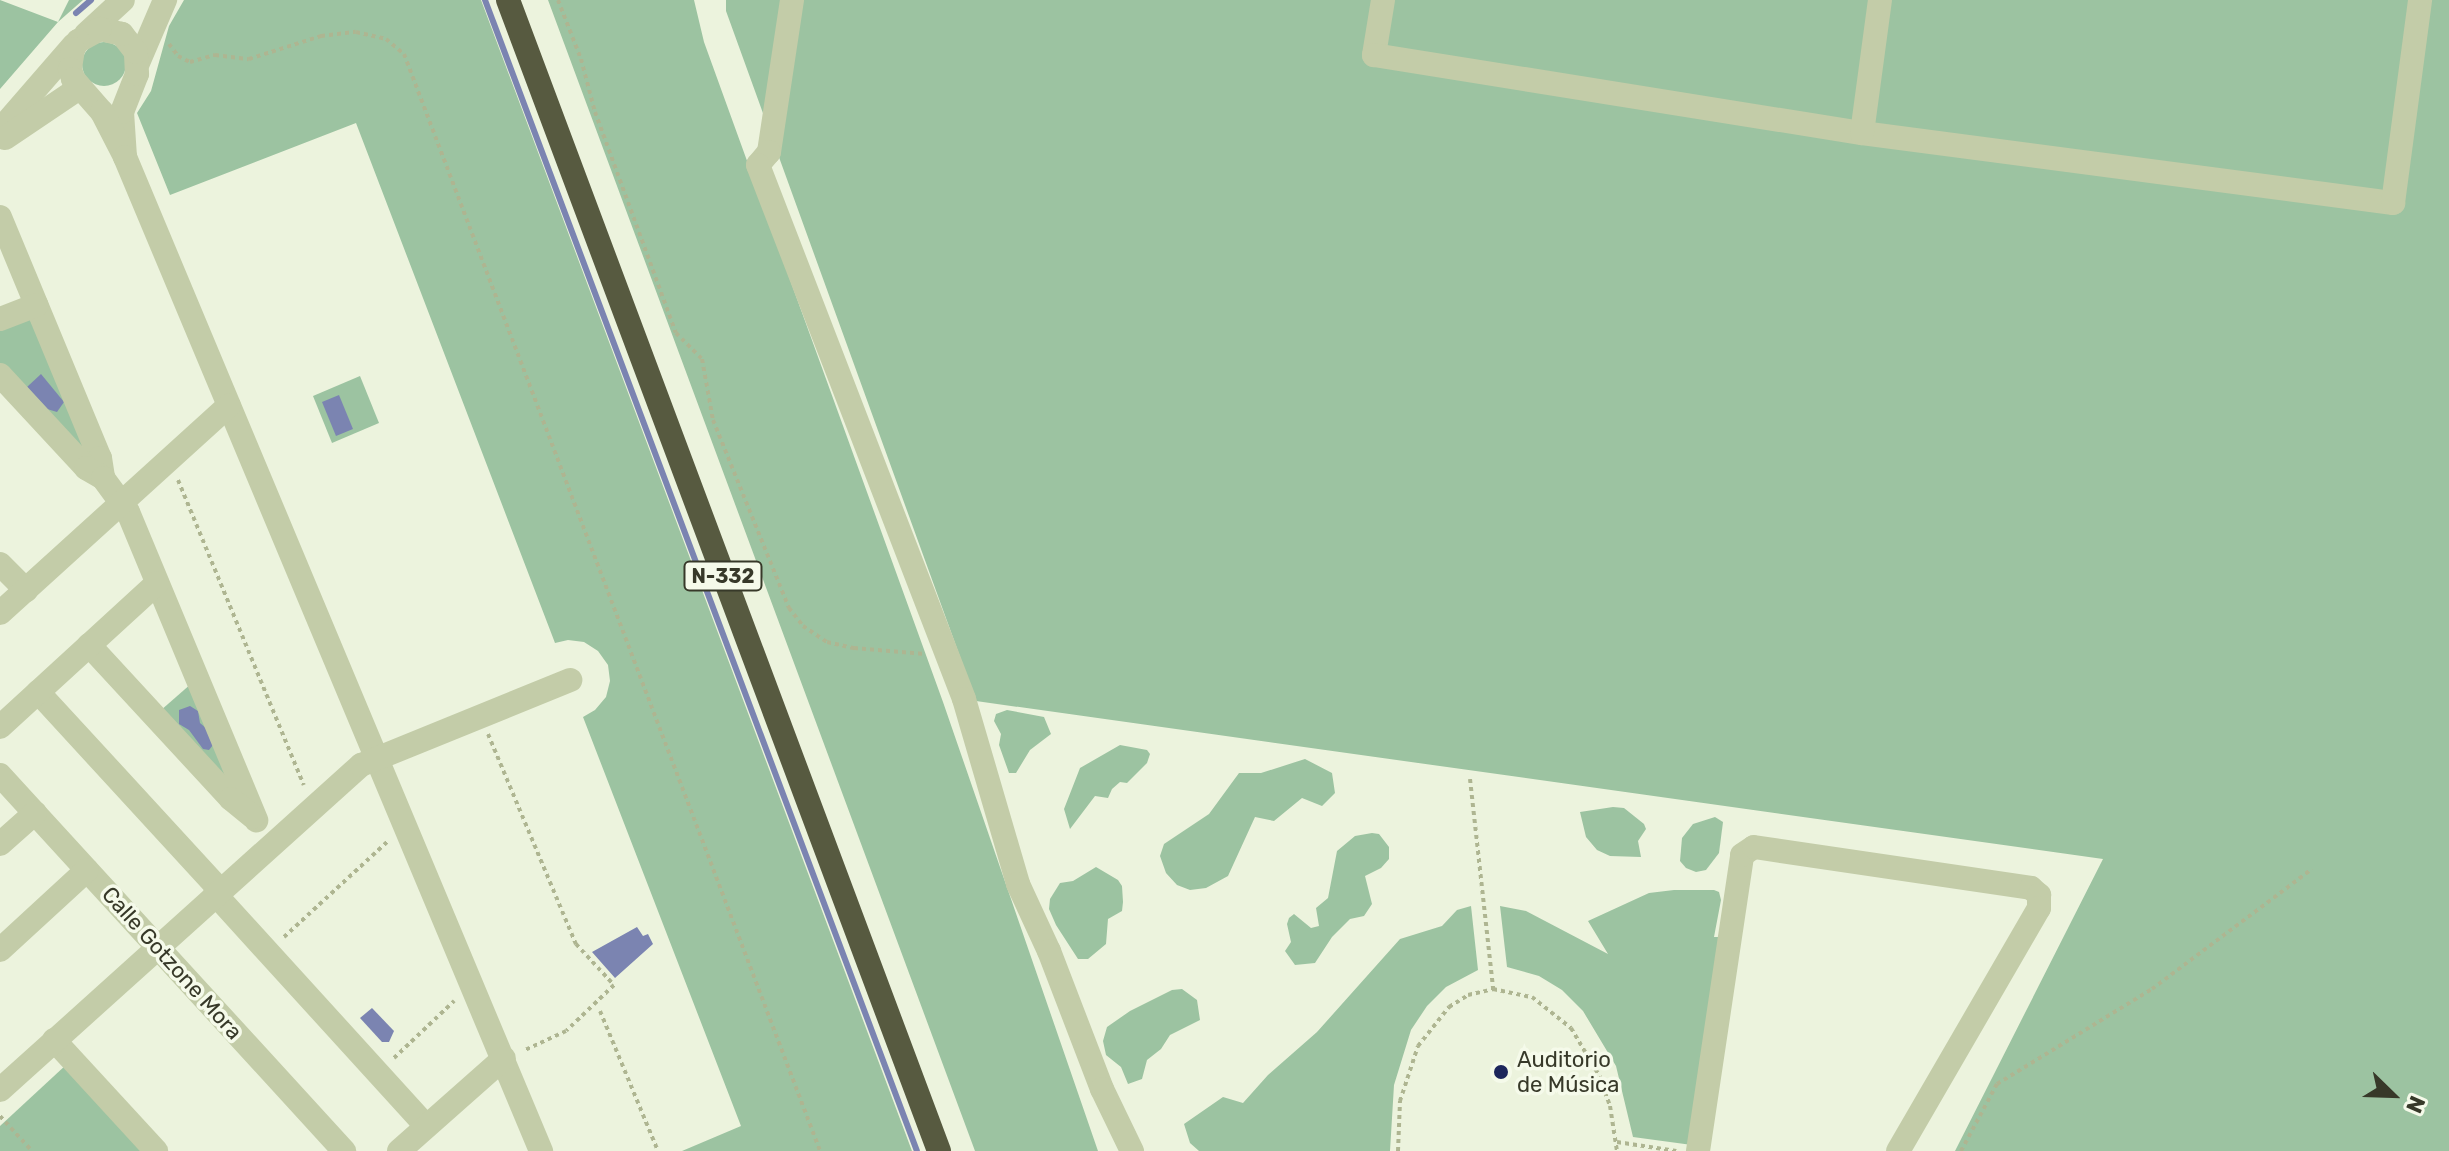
<!DOCTYPE html>
<meta charset="utf-8">
<style>
body{margin:0}
#map{position:relative;width:2449px;height:1151px;overflow:hidden;background:#ecf3dd;font-family:Rubik,sans-serif}
div>[style]{position:absolute}
.green>*{inset:0;background:#9cc3a1}
.round{border-radius:50%}
.water>*{inset:0;background:#7b84b1}
.stream>*{height:6px;margin:-3px;padding:0 3px;transform-origin:3px;border-radius:3px;background:#7b84b1}
.path>*{height:4px;margin-top:-2px;transform-origin:0;background:repeating-linear-gradient(90deg,#aeb591 0 4px,transparent 0 8px)}
.minor>*{height:24px;margin:-12px;padding:0 12px;transform-origin:12px;border-radius:12px;background:#c3cca8}
.highway>*{height:24px;margin:-12px;padding:0 12px;transform-origin:12px;border-radius:12px;background:#575a40}
.dots>*{width:22px;height:22px;translate:-50% -50%;box-sizing:border-box;border:4px solid #f5faea;border-radius:50%}
span{translate:-50% -50%;white-space:nowrap;text-align:center;line-height:1.15;-webkit-text-stroke:7px #f5faea;paint-order:stroke}
.shield-label span{padding:2px 6px;background:#f5faea;border:2px solid;border-radius:6px;-webkit-text-stroke-width:0}
.shield-label{font-size:20px;color:#373929;font-weight:700}
.street-label{font-size:22px;color:#373929}
.poi-label{font-size:22px;color:#373929}
.left{translate:0 -50%;text-align:left}
.north{position:absolute;left:2353px;top:1055px;width:80px;height:80px;-webkit-text-stroke:6px #f5faea;paint-order:stroke;rotate:113deg;font-size:22px;font-weight:700;line-height:32px;text-align:center;color:#373929}
.north::after{content:'';display:block;margin:auto;width:28px;height:36px;background:#373929;clip-path:polygon(50% 0,100% 100%,50% 72%,0 100%)}
</style>
<div id="map">
<div class="green">
<i style="clip-path:polygon(0 0,58px 22px,69px 0,83px 0,58px 22px,0 89px)"></i>
<i style="clip-path:polygon(184px 0,481px 0,912px 1151px,682px 1151px,741px 1126px,583px 717px,595px 710px,606px 697px,610px 681px,608px 665px,598px 651px,584px 642px,568px 640px,555px 643px,356px 123px,170px 195px,137px 113px,151px 91px,169px 26px)"></i>
<i style="clip-path:polygon(548px 0,694px 0,704px 42px,943px 702px,1098px 1151px,975px 1151px)"></i>
<i style="clip-path:polygon(726px 0,2449px 0,2449px 1151px,1955px 1151px,2103px 859px,976px 701px,726px 11px)"></i>
<i class="round" style="left:82px;top:42px;width:44px;height:44px"></i>
<i style="clip-path:polygon(28px 315px,87px 443px,78px 449px,0 363px,0 326px)"></i>
<i style="clip-path:polygon(360px 376px,379px 423px,332px 443px,313px 396px)"></i>
<i style="clip-path:polygon(192px 683px,230px 776px,223px 780px,160px 711px)"></i>
<i style="clip-path:polygon(1007px 710px,1044px 717px,1051px 734px,1030px 750px,1016px 773px,1009px 773px,999px 745px,1001px 734px,994px 721px,996px 714px)"></i>
<i style="clip-path:polygon(1120px 745px,1147px 750px,1150px 754px,1147px 763px,1127px 783px,1120px 782px,1112px 789px,1108px 798px,1095px 796px,1070px 829px,1064px 809px,1080px 768px)"></i>
<i style="clip-path:polygon(1305px 759px,1332px 773px,1335px 793px,1322px 806px,1302px 798px,1274px 821px,1255px 817px,1228px 876px,1206px 888px,1190px 890px,1177px 885px,1166px 873px,1160px 856px,1164px 844px,1209px 814px,1239px 773px,1261px 773px)"></i>
<i style="clip-path:polygon(1613px 807px,1624px 808px,1644px 824px,1646px 829px,1638px 841px,1641px 857px,1610px 856px,1597px 850px,1586px 837px,1580px 812px)"></i>
<i style="clip-path:polygon(1715px 817px,1723px 822px,1719px 853px,1706px 870px,1696px 872px,1686px 868px,1680px 861px,1682px 838px,1693px 824px)"></i>
<i style="clip-path:polygon(1372px 833px,1379px 834px,1389px 847px,1389px 859px,1381px 868px,1365px 876px,1372px 904px,1364px 916px,1350px 919px,1332px 937px,1315px 963px,1295px 965px,1285px 951px,1291px 942px,1287px 924px,1289px 918px,1294px 914px,1311px 928px,1319px 926px,1316px 908px,1328px 898px,1337px 851px,1355px 836px)"></i>
<i style="clip-path:polygon(1096px 867px,1118px 880px,1122px 886px,1123px 902px,1122px 911px,1108px 919px,1106px 944px,1088px 959px,1078px 959px,1056px 925px,1049px 909px,1050px 899px,1060px 883px,1073px 881px)"></i>
<i style="clip-path:polygon(1674px 890px,1714px 890px,1719px 892px,1721px 900px,1714px 937px,1723px 937px,1692px 1145px,1633px 1137px,1616px 1066px,1583px 1011px,1562px 990px,1539px 976px,1507px 967px,1500px 906px,1526px 911px,1608px 954px,1588px 921px,1649px 893px)"></i>
<i style="clip-path:polygon(1471px 906px,1478px 970px,1446px 987px,1427px 1006px,1411px 1030px,1394px 1085px,1390px 1151px,1199px 1151px,1190px 1143px,1184px 1124px,1223px 1097px,1243px 1103px,1268px 1075px,1317px 1032px,1400px 939px,1442px 926px,1457px 910px)"></i>
<i style="clip-path:polygon(1182px 989px,1197px 1000px,1200px 1020px,1170px 1035px,1161px 1049px,1147px 1060px,1142px 1079px,1128px 1084px,1121px 1067px,1106px 1055px,1103px 1041px,1107px 1027px,1130px 1011px,1172px 990px)"></i>
<i style="clip-path:polygon(67px 1064px,147px 1151px,0 1151px,0 1126px)"></i>
</div>
<div class="water">
<i style="clip-path:polygon(41px 374px,64px 402px,57px 412px,47px 409px,27px 387px)"></i>
<i style="clip-path:polygon(339px 395px,353px 429px,336px 436px,322px 402px)"></i>
<i style="clip-path:polygon(190px 706px,198px 711px,200px 723px,207px 729px,213px 745px,209px 750px,203px 749px,189px 730px,179px 724px,179px 710px)"></i>
<i style="clip-path:polygon(637px 927px,643px 936px,648px 934px,653px 944px,615px 978px,592px 952px)"></i>
<i style="clip-path:polygon(372px 1008px,394px 1031px,389px 1042px,382px 1042px,360px 1018px)"></i>
</div>
<div class="stream">
<i style="left:485px;top:0;width:1229px;rotate:69.43deg"></i>
<i style="left:76px;top:13px;width:20px;rotate:-41deg"></i>
</div>
<div class="path">
<i style="left:558px;top:0;width:63px;rotate:68.7deg"></i>
<i style="left:581px;top:59px;width:55px;rotate:75.2deg"></i>
<i style="left:595px;top:112px;width:235px;rotate:69.9deg"></i>
<i style="left:676px;top:333px;width:37px;rotate:45deg"></i>
<i style="left:702px;top:359px;width:62px;rotate:79.8deg"></i>
<i style="left:713px;top:420px;width:203px;rotate:68deg"></i>
<i style="left:789px;top:608px;width:23px;rotate:52deg"></i>
<i style="left:803px;top:626px;width:29px;rotate:34deg"></i>
<i style="left:827px;top:642px;width:28px;rotate:13deg"></i>
<i style="left:854px;top:648px;width:71px;rotate:4.8deg"></i>
<i style="left:169px;top:44px;width:15px;rotate:53deg"></i>
<i style="left:178px;top:56px;width:13px;rotate:27deg"></i>
<i style="left:190px;top:62px;width:26px;rotate:-16deg"></i>
<i style="left:215px;top:55px;width:34px;rotate:7deg"></i>
<i style="left:249px;top:59px;width:76px;rotate:-17.7deg"></i>
<i style="left:321px;top:36px;width:35px;rotate:-7deg"></i>
<i style="left:356px;top:32px;width:31px;rotate:13deg"></i>
<i style="left:386px;top:39px;width:23px;rotate:40deg"></i>
<i style="left:404px;top:54px;width:1173px;rotate:69.23deg"></i>
<i style="left:178px;top:480px;width:330px;rotate:67.6deg"></i>
<i style="left:488px;top:734px;width:228px;rotate:67.3deg"></i>
<i style="left:576px;top:944px;width:56px;rotate:47.2deg"></i>
<i style="left:614px;top:985px;width:66px;rotate:136.2deg"></i>
<i style="left:566px;top:1031px;width:47px;rotate:155.1deg"></i>
<i style="left:1470px;top:779px;width:211px;rotate:83.7deg"></i>
<i style="left:284px;top:937px;width:142px;rotate:-42.7deg"></i>
<i style="left:600px;top:1011px;width:152px;rotate:67.5deg"></i>
<i style="left:394px;top:1058px;width:83px;rotate:-43.5deg"></i>
<i style="left:0;top:1116px;width:47px;rotate:47.6deg"></i>
<i style="left:1617px;top:1142px;width:60px;rotate:8.7deg"></i>
<i style="left:1398px;top:1151px;width:50px;rotate:-87.7deg"></i>
<i style="left:1400px;top:1101px;width:58px;rotate:-71.9deg"></i>
<i style="left:1418px;top:1046px;width:50px;rotate:-51.5deg"></i>
<i style="left:1449px;top:1007px;width:22px;rotate:-32deg"></i>
<i style="left:1468px;top:995px;width:26px;rotate:-13deg"></i>
<i style="left:1493px;top:989px;width:40px;rotate:12deg"></i>
<i style="left:1532px;top:997px;width:50px;rotate:38.5deg"></i>
<i style="left:1571px;top:1028px;width:57px;rotate:59.4deg"></i>
<i style="left:1600px;top:1077px;width:31px;rotate:71deg"></i>
<i style="left:1610px;top:1106px;width:46px;rotate:81.2deg"></i>
<i style="left:1961px;top:1151px;width:76px;rotate:-61.8deg"></i>
<i style="left:1997px;top:1084px;width:182px;rotate:-31.5deg"></i>
<i style="left:2152px;top:989px;width:200px;rotate:-36.9deg"></i>
</div>
<div class="minor">
<i style="left:792px;top:0;width:154px;rotate:98.6deg"></i>
<i style="left:769px;top:152px;width:17px;rotate:130deg"></i>
<i style="left:758px;top:165px;width:572px;rotate:68.9deg"></i>
<i style="left:964px;top:699px;width:193px;rotate:73.7deg"></i>
<i style="left:1018px;top:884px;width:74px;rotate:65.2deg"></i>
<i style="left:1049px;top:951px;width:148px;rotate:69deg"></i>
<i style="left:1102px;top:1089px;width:69px;rotate:64.2deg"></i>
<i style="left:1383px;top:0;width:56px;rotate:99.3deg"></i>
<i style="left:1374px;top:55px;width:494px;rotate:9.1deg"></i>
<i style="left:1862px;top:133px;width:536px;rotate:7.51deg"></i>
<i style="left:2393px;top:203px;width:205px;rotate:-82.4deg"></i>
<i style="left:86px;top:34px;width:50px;rotate:-42.6deg"></i>
<i style="left:138px;top:63px;width:69px;rotate:-66.8deg"></i>
<i style="left:0;top:130px;width:113px;rotate:-49deg"></i>
<i style="left:1862px;top:133px;width:134px;rotate:-82.3deg"></i>
<i style="left:5px;top:138px;width:89px;rotate:-34deg"></i>
<i style="left:125px;top:157px;width:45px;rotate:-93.8deg"></i>
<i style="left:122px;top:112px;width:41px;rotate:-68.5deg"></i>
<i style="left:137px;top:74px;width:22px;rotate:-93deg"></i>
<i style="left:136px;top:52px;width:23px;rotate:-128deg"></i>
<i style="left:122px;top:34px;width:23px;rotate:-167deg"></i>
<i style="left:100px;top:29px;width:25px;rotate:151deg"></i>
<i style="left:78px;top:41px;width:9px;rotate:122deg"></i>
<i style="left:73px;top:49px;width:20px;rotate:99deg"></i>
<i style="left:70px;top:69px;width:10px;rotate:73deg"></i>
<i style="left:73px;top:79px;width:44px;rotate:48.7deg"></i>
<i style="left:102px;top:112px;width:51px;rotate:62.9deg"></i>
<i style="left:125px;top:157px;width:1078px;rotate:67.29deg"></i>
<i style="left:0;top:217px;width:261px;rotate:67.5deg"></i>
<i style="left:100px;top:458px;width:20px;rotate:81deg"></i>
<i style="left:0;top:319px;width:39px;rotate:-21deg"></i>
<i style="left:0;top:375px;width:127px;rotate:47.2deg"></i>
<i style="left:86px;top:468px;width:20px;rotate:30deg"></i>
<i style="left:103px;top:478px;width:42px;rotate:53.7deg"></i>
<i style="left:128px;top:512px;width:334px;rotate:67.4deg"></i>
<i style="left:0;top:564px;width:37px;rotate:45deg"></i>
<i style="left:0;top:613px;width:309px;rotate:-42.2deg"></i>
<i style="left:89px;top:645px;width:209px;rotate:47.3deg"></i>
<i style="left:231px;top:799px;width:28px;rotate:39deg"></i>
<i style="left:38px;top:692px;width:269px;rotate:47.4deg"></i>
<i style="left:0;top:727px;width:213px;rotate:-42.5deg"></i>
<i style="left:0;top:775px;width:510px;rotate:47.54deg"></i>
<i style="left:0;top:844px;width:47px;rotate:-41.5deg"></i>
<i style="left:215px;top:894px;width:314px;rotate:47.7deg"></i>
<i style="left:0;top:950px;width:118px;rotate:-42.6deg"></i>
<i style="left:54px;top:1040px;width:151px;rotate:47.4deg"></i>
<i style="left:0;top:1090px;width:486px;rotate:-42deg"></i>
<i style="left:361px;top:765px;width:226px;rotate:-22.1deg"></i>
<i style="left:399px;top:1151px;width:140px;rotate:-41.5deg"></i>
<i style="left:1698px;top:1151px;width:299px;rotate:-81.5deg"></i>
<i style="left:1742px;top:855px;width:14px;rotate:-34deg"></i>
<i style="left:1754px;top:847px;width:280px;rotate:8.4deg"></i>
<i style="left:2031px;top:888px;width:11px;rotate:41deg"></i>
<i style="left:2039px;top:895px;width:13px;rotate:90deg"></i>
<i style="left:2039px;top:908px;width:281px;rotate:120.1deg"></i>
</div>
<div class="highway">
<i style="left:508px;top:0;width:1229px;rotate:69.47deg"></i>
</div>
<div class="dots">
<i style="left:1501px;top:1072px;background:#1d265c"></i>
</div>
<div class="shield-label">
<span style="left:723px;top:576px">N-332</span>
</div>
<div class="street-label">
<span style="left:172px;top:963px;rotate:48deg">Calle Gotzone Mora</span>
</div>
<div class="poi-label">
<span class="left" style="left:1517px;top:1072px">Auditorio<br>de Música</span>
</div>
<div class="north">N</div>
</div>
